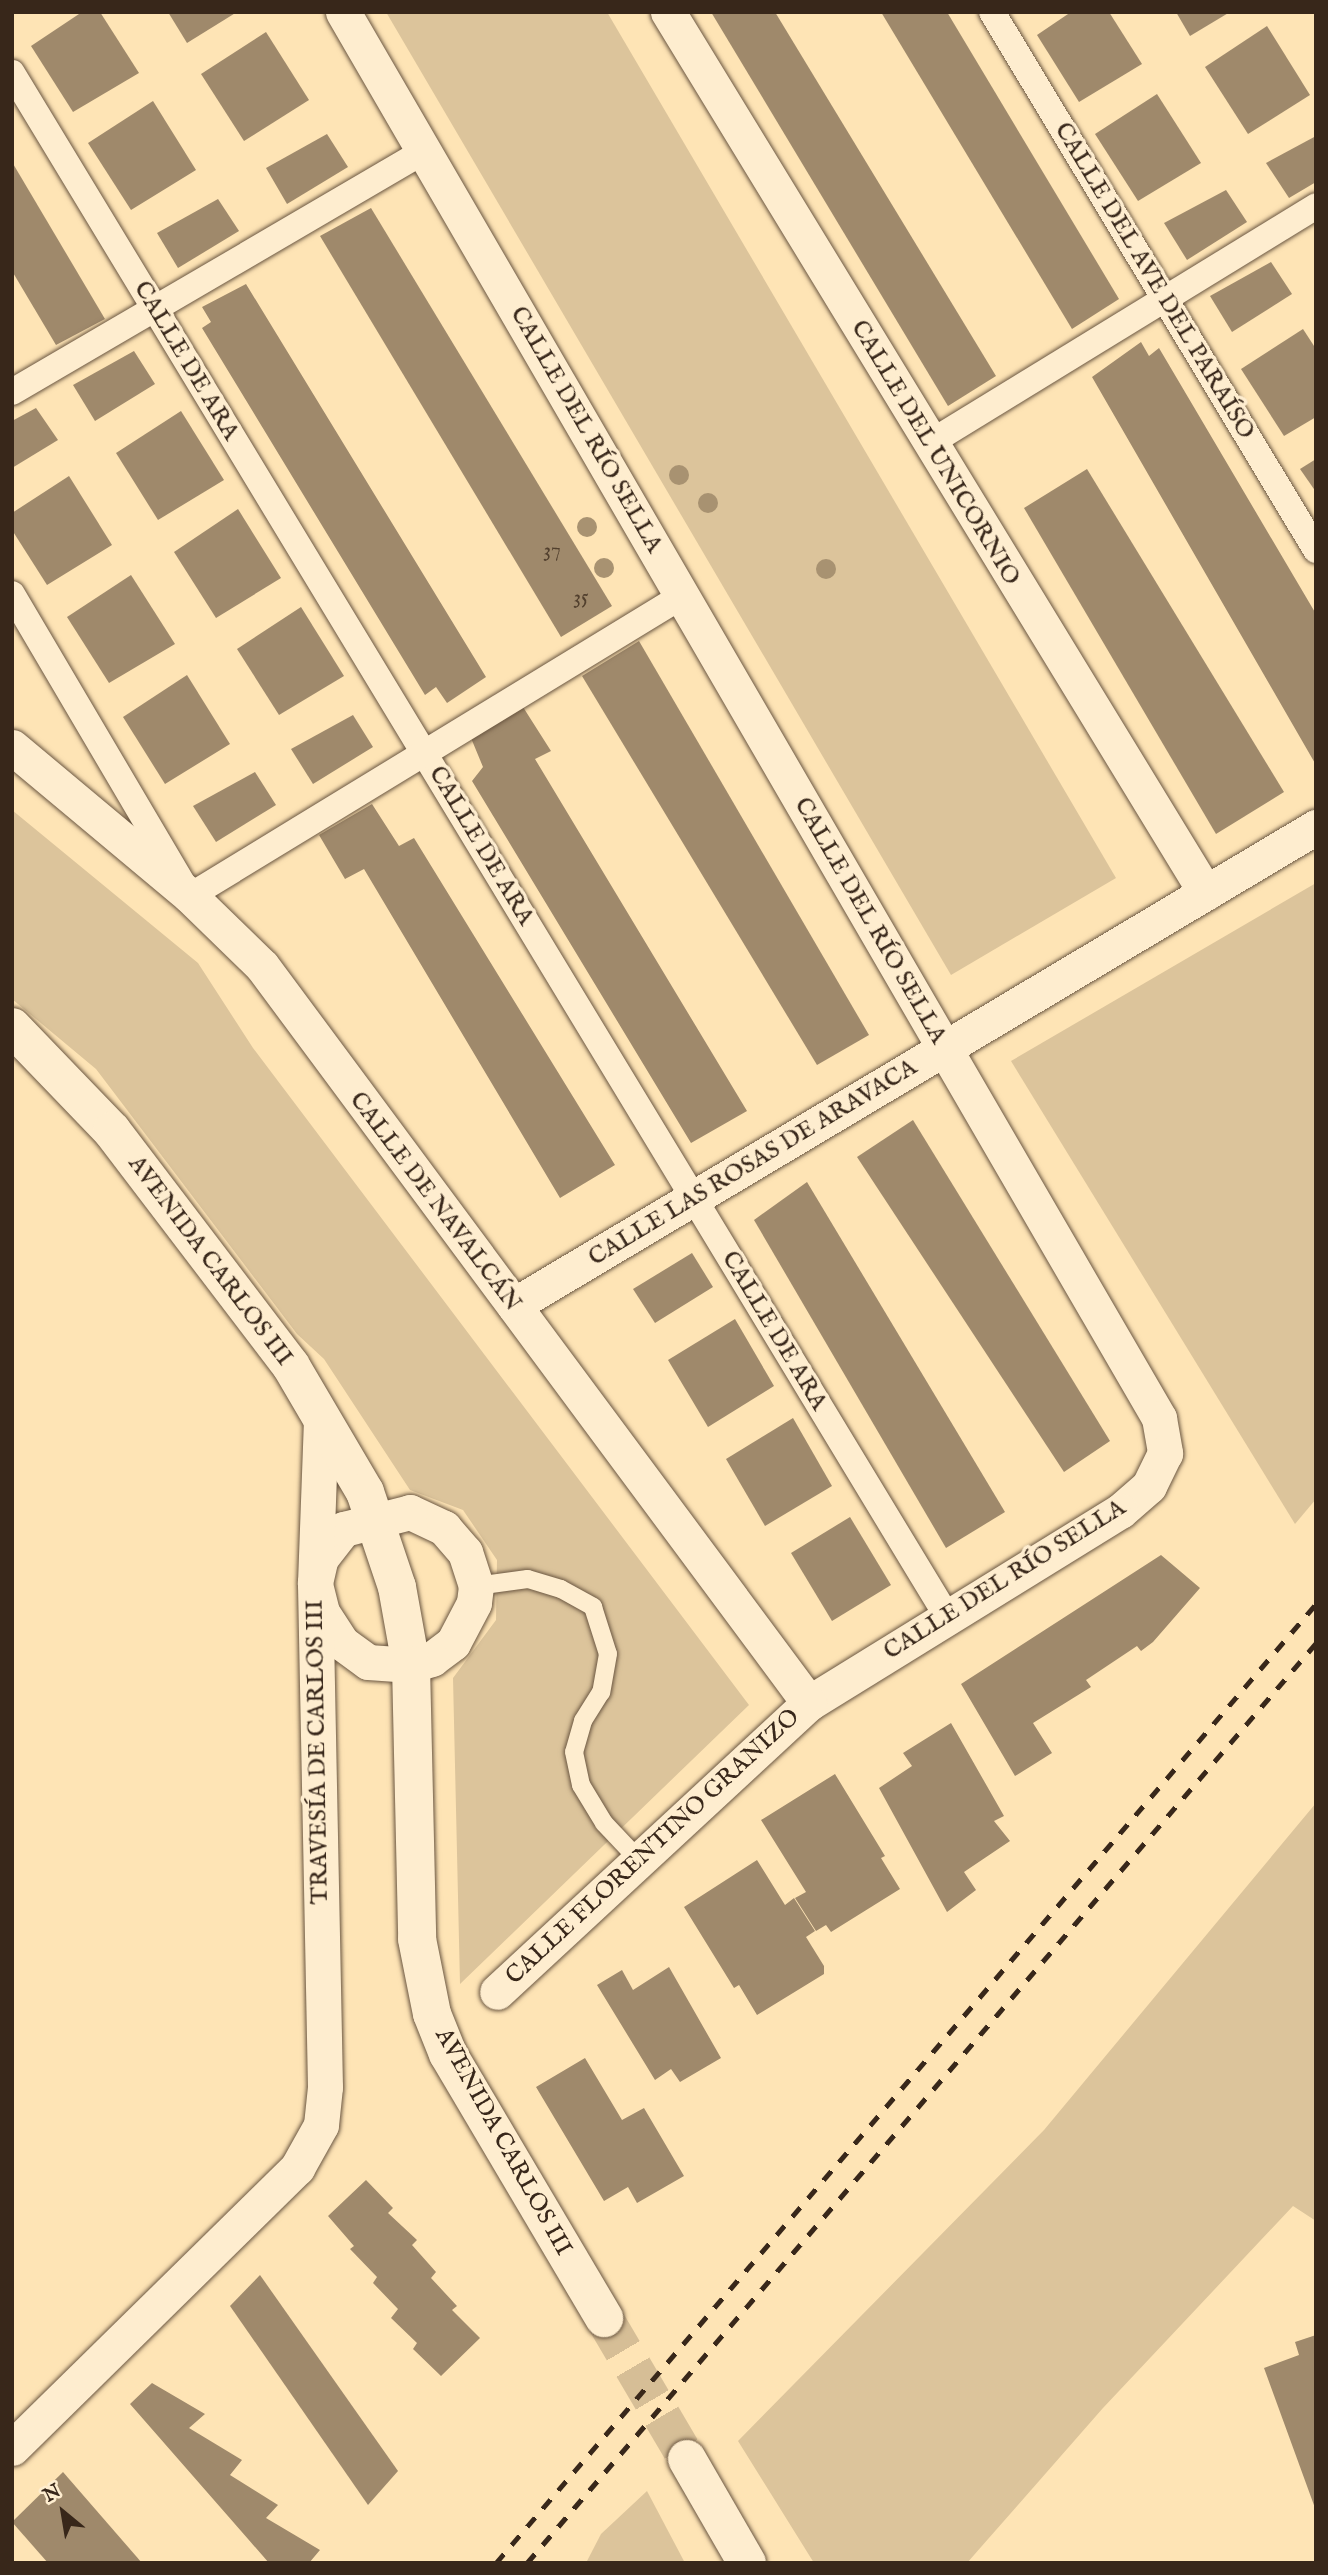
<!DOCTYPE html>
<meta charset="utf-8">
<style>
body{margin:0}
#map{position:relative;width:1328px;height:2575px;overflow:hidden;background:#fee4b5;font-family:"IM FELL English",serif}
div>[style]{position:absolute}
.green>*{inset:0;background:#dcc49b}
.building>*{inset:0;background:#9f896b}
.tertiary-tunnel>*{height:38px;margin-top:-19px;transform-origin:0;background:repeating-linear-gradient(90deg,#d6be96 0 38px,transparent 0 57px)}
.roads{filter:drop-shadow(0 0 2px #6a5641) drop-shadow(0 0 2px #6a5641)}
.service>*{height:18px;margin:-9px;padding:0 9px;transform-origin:9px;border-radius:9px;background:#feedcf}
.pedestrian>*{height:26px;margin:-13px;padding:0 13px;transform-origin:13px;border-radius:13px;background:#feedcf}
.minor>*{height:35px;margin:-17.5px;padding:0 17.5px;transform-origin:17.5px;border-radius:17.5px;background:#feedcf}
.tertiary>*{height:38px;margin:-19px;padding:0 19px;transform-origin:19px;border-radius:19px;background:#feedcf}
.rail>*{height:5px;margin-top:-2.5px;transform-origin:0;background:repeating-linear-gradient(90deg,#38271a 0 12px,transparent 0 24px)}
.trees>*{width:20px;height:20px;margin:-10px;border-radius:50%;background:#a89271}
span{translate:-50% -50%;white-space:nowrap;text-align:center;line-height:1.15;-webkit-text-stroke:7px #feedcf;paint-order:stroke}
.number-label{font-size:21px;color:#52402e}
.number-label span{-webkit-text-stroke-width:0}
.street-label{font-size:24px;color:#38271a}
.frame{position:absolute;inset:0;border:14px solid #38271a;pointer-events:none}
.north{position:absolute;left:28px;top:2477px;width:70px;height:70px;-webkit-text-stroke:5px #feedcf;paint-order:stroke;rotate:330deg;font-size:19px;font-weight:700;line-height:28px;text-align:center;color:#38271a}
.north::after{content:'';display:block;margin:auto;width:24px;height:32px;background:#38271a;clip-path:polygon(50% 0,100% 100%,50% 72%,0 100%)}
</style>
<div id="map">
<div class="green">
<i style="clip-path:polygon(386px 12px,607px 12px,1116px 878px,951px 975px)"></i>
<i style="clip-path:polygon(12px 810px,198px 963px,253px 1048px,749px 1705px,460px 1984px,453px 1678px,496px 1620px,497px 1560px,463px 1510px,410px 1490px,324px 1359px,297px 1334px,96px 1069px,12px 999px)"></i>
<i style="clip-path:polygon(1316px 883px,1316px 1499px,1295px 1524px,1011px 1061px)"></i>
<i style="clip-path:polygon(1316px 1803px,1316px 2221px,1293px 2206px,1103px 2408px,967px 2563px,814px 2563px,738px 2441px,1044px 2130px)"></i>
<i style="clip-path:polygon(647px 2491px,685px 2563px,586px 2563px,601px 2534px)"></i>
</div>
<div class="building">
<i style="clip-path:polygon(82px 12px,100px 12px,139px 73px,73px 112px,31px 46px)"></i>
<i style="clip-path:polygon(168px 12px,237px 12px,187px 43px)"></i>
<i style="clip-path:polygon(711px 12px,775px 12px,996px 376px,948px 406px)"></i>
<i style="clip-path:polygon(881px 12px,947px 12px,1119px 299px,1072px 329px)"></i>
<i style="clip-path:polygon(1071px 12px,1109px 12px,1142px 64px,1079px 102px,1037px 35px)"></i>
<i style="clip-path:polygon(1176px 12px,1230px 12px,1190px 36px)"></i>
<i style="clip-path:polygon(1267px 26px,1310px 95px,1248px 134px,1205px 67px)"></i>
<i style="clip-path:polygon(266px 32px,309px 100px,244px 141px,201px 74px)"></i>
<i style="clip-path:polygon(1157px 94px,1201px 163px,1138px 201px,1095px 134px)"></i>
<i style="clip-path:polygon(153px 101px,196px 170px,131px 210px,88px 143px)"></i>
<i style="clip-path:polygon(327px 134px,348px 167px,287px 204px,266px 168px)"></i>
<i style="clip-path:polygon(1316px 136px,1316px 182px,1289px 198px,1266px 163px)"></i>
<i style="clip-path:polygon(12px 162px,105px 319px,56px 345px,12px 271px)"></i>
<i style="clip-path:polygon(1226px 190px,1247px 222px,1187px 260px,1164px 223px)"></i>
<i style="clip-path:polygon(218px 199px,239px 231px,178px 268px,157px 233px)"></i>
<i style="clip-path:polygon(371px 208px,612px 606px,561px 637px,320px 236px)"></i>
<i style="clip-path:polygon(1271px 262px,1292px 294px,1232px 332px,1210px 296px)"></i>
<i style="clip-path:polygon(246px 284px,486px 677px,447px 703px,436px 687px,425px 695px,202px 328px,211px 322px,202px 307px)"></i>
<i style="clip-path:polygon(1303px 329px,1316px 349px,1316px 417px,1284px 436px,1241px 369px)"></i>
<i style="clip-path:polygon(1141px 342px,1149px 356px,1159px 348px,1316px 614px,1316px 765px,1092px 377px)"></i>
<i style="clip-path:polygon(134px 351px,155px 384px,95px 421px,73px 385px)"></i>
<i style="clip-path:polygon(36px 408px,58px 440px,12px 468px,12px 421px)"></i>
<i style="clip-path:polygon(181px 411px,224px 480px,158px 520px,116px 453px)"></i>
<i style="clip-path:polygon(1316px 459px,1316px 492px,1300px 469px)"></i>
<i style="clip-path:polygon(1087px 469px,1284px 792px,1216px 834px,1024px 508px)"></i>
<i style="clip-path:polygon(69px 476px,112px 545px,47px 585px,12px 530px,12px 513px)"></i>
<i style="clip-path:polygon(238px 509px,281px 578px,216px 618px,174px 552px)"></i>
<i style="clip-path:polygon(131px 575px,175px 644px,109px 683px,67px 617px)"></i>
<i style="clip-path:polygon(301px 607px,344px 676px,279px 715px,237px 649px)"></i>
<i style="clip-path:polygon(639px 641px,869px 1035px,817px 1065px,582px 676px)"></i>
<i style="clip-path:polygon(187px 675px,230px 744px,165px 784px,123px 717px)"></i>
<i style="clip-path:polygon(523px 707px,551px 751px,535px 759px,747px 1111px,691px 1143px,472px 781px,483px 767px,471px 738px)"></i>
<i style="clip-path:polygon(353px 715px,373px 747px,313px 784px,291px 749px)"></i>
<i style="clip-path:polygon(255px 772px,276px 805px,216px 842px,193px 806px)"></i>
<i style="clip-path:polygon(372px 804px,399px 846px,414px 838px,615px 1165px,560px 1198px,364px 869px,345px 879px,319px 835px)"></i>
<i style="clip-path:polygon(913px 1120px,1110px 1441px,1064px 1472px,857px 1157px)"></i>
<i style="clip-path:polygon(807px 1182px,1005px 1512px,946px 1548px,754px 1220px)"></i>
<i style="clip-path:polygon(692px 1253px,713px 1287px,655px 1323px,633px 1289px)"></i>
<i style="clip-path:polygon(735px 1319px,774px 1386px,708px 1427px,668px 1360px)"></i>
<i style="clip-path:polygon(793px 1418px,832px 1486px,765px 1526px,726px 1459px)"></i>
<i style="clip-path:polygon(850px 1517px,891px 1585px,832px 1621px,791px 1553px)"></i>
<i style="clip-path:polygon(1161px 1555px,1200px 1588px,1153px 1642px,1141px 1651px,1137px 1646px,1086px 1680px,1091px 1687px,1033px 1723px,1052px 1753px,1015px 1776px,961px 1684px)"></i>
<i style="clip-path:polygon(951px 1723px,1004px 1816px,994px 1821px,1010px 1841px,964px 1872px,976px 1890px,947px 1912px,879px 1788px,912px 1766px,903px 1753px)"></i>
<i style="clip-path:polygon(835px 1774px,885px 1856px,881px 1858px,900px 1889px,831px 1932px,826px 1925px,816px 1931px,795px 1898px,806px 1892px,761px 1820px)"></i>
<i style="clip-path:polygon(757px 1860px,785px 1905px,794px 1898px,815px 1931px,806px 1937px,824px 1966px,824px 1974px,757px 2015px,739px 1985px,734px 1988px,684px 1907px)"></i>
<i style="clip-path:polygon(669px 1967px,721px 2058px,680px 2082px,671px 2069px,655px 2080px,597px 1985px,622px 1970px,633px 1990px)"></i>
<i style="clip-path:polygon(585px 2058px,622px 2120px,644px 2108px,684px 2176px,637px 2203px,628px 2187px,604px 2201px,536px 2087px)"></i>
<i style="clip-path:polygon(366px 2180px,393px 2208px,388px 2213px,417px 2240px,412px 2245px,436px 2272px,431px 2278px,457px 2306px,452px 2310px,480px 2338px,441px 2376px,413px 2349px,417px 2343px,391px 2318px,398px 2309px,373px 2283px,377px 2277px,350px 2249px,354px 2246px,328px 2216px)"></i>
<i style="clip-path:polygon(260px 2275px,398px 2471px,368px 2505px,230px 2306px)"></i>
<i style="clip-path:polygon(1316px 2335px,1316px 2508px,1315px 2508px,1264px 2368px,1299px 2355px,1295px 2342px)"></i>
<i style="clip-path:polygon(152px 2383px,205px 2414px,189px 2428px,242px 2460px,230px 2475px,278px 2505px,266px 2518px,320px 2550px,309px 2563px,269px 2563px,130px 2404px)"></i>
<i style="clip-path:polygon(63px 2472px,142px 2563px,48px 2563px,12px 2522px)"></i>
</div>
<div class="tertiary-tunnel">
<i style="left:604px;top:2318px;width:164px;rotate:59.5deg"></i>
</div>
<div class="roads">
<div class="service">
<i style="left:476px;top:1586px;width:52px;rotate:-7.7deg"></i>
<i style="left:528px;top:1579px;width:34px;rotate:17deg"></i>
<i style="left:561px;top:1589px;width:37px;rotate:29deg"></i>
<i style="left:593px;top:1607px;width:49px;rotate:72.3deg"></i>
<i style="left:608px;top:1654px;width:39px;rotate:100deg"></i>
<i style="left:601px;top:1692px;width:34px;rotate:122deg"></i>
<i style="left:583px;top:1721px;width:32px;rotate:106deg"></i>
<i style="left:574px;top:1752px;width:34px;rotate:78deg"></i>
<i style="left:581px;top:1785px;width:44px;rotate:58.8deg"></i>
<i style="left:604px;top:1823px;width:51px;rotate:46.6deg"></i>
</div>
<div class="pedestrian">
<i style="left:992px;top:12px;width:628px;rotate:58.94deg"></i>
<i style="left:12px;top:73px;width:1806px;rotate:58.79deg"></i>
<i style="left:12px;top:392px;width:477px;rotate:-30.3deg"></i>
<i style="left:928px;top:444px;width:455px;rotate:-31.5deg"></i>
<i style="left:12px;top:594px;width:351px;rotate:59.5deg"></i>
<i style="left:190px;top:896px;width:576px;rotate:-31.37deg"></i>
</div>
<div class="minor">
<i style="left:343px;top:12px;width:1626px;rotate:59.87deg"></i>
<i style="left:1159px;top:1418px;width:36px;rotate:80deg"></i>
<i style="left:1165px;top:1453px;width:37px;rotate:116deg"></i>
<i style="left:1149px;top:1486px;width:38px;rotate:139deg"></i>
<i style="left:1120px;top:1511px;width:365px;rotate:148.3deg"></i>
<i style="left:809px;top:1703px;width:425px;rotate:137.2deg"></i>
<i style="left:668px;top:12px;width:1032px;rotate:58.59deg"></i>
<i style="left:12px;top:747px;width:232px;rotate:39.9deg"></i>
<i style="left:190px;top:896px;width:100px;rotate:44.2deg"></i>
<i style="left:262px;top:966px;width:918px;rotate:53.42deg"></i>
<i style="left:514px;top:1305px;width:934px;rotate:-30.8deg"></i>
<i style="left:410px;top:1512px;width:38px;rotate:25deg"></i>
<i style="left:444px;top:1528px;width:32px;rotate:49deg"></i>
<i style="left:465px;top:1552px;width:36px;rotate:72deg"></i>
<i style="left:476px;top:1586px;width:17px;rotate:97deg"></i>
<i style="left:474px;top:1603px;width:45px;rotate:117.7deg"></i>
<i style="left:453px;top:1643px;width:26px;rotate:143deg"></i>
<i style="left:432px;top:1659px;width:22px;rotate:164deg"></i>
<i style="left:411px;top:1665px;width:43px;rotate:-176deg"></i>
<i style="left:368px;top:1662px;width:32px;rotate:-144deg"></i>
<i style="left:342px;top:1643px;width:37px;rotate:-123deg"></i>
<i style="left:322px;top:1612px;width:30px;rotate:-104deg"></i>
<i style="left:315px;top:1583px;width:26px;rotate:-77deg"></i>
<i style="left:321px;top:1558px;width:37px;rotate:-52deg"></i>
<i style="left:344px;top:1529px;width:68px;rotate:-14.4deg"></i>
<i style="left:12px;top:2448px;width:400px;rotate:-44.5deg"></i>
<i style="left:297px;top:2168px;width:49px;rotate:-60.8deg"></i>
<i style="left:321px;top:2125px;width:38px;rotate:-84deg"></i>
<i style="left:325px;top:2087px;width:504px;rotate:-91.14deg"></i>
<i style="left:315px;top:1583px;width:165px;rotate:-87.9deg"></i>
</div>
<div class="tertiary">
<i style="left:12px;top:1027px;width:144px;rotate:46.1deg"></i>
<i style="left:112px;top:1131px;width:295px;rotate:52.7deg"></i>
<i style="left:291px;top:1366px;width:146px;rotate:59.6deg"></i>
<i style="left:365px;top:1492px;width:100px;rotate:71.4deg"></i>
<i style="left:397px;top:1587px;width:79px;rotate:79.8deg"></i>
<i style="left:411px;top:1665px;width:274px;rotate:88.7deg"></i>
<i style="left:417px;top:1939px;width:76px;rotate:78.7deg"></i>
<i style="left:432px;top:2014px;width:43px;rotate:68.2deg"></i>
<i style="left:448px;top:2054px;width:307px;rotate:59.4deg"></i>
<i style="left:687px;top:2459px;width:120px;rotate:60deg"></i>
</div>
</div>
<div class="rail">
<i style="left:496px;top:2563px;width:1262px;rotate:-49.47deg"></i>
<i style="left:527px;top:2563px;width:1212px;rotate:-49.38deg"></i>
</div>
<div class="trees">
<i style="left:679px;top:475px"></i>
<i style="left:708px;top:503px"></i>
<i style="left:587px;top:527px"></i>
<i style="left:604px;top:568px"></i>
<i style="left:826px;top:569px"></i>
</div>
<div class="number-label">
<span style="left:552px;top:551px">37</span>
<span style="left:581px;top:598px">35</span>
</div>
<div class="street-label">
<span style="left:1154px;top:281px;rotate:59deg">CALLE DEL AVE DEL PARAÍSO</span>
<span style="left:186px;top:361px;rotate:59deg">CALLE DE ARA</span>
<span style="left:586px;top:430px;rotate:60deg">CALLE DEL RÍO SELLA</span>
<span style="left:935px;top:453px;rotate:59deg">CALLE DEL UNICORNIO</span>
<span style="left:481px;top:846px;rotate:59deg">CALLE DE ARA</span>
<span style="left:870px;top:921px;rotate:60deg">CALLE DEL RÍO SELLA</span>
<span style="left:753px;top:1163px;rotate:-31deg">CALLE LAS ROSAS DE ARAVACA</span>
<span style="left:435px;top:1202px;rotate:53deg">CALLE DE NAVALCÁN</span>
<span style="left:210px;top:1261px;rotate:53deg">AVENIDA CARLOS III</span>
<span style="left:774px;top:1331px;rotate:59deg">CALLE DE ARA</span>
<span style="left:1005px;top:1580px;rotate:-32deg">CALLE DEL RÍO SELLA</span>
<span style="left:318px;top:1752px;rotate:-91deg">TRAVESÍA DE CARLOS III</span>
<span style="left:653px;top:1847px;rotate:-43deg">CALLE FLORENTINO GRANIZO</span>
<span style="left:503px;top:2142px;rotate:61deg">AVENIDA CARLOS III</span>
</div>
<div class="frame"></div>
<div class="north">N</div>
</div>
